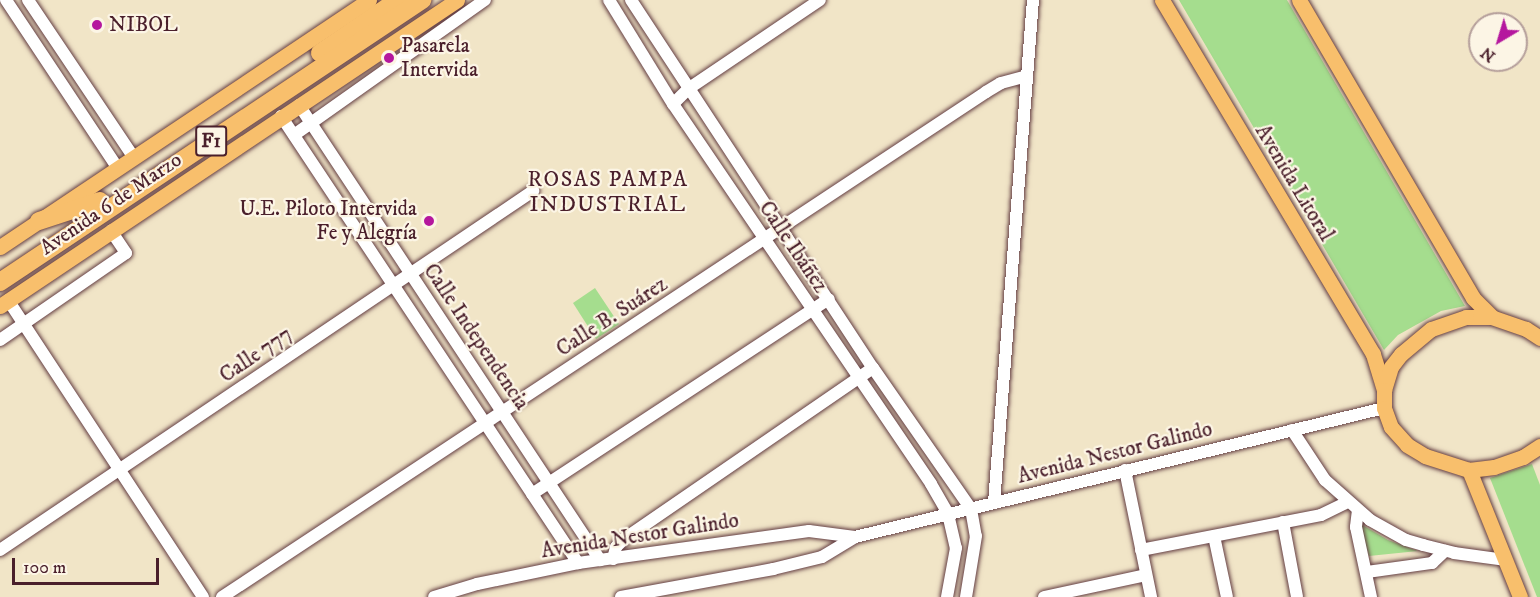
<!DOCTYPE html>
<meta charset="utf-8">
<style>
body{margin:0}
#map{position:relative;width:1540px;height:597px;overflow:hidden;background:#f1e5c7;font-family:"IM FELL DW Pica",serif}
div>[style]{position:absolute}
.green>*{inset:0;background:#a5dd8e}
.roads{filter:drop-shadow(0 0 2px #633d42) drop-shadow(0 0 2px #633d42)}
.minor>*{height:12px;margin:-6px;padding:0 6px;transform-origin:6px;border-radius:6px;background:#fff}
.major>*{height:15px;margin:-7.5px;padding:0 7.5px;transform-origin:7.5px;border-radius:7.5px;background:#f8bf6c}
.highway>*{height:18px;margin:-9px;padding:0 9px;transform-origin:9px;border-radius:9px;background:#f8bf6c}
.dots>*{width:16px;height:16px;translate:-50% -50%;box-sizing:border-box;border:3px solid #fcf5e5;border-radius:50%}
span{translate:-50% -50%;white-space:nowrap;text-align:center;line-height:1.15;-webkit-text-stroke:4.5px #fcf5e5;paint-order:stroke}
.shield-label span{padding:2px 4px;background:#fcf5e5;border:2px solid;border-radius:4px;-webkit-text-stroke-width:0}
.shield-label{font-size:20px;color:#4a1f2b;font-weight:700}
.poi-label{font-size:21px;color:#4a1f2b}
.left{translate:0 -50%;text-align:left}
.right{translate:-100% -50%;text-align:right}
.street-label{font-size:21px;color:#4a1f2b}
.neighbourhood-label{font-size:22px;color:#4a1f2b;letter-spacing:1.5px}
.north{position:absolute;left:1468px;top:12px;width:60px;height:60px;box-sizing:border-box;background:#fcf5e5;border:2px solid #b59f9b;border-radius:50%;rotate:218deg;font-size:16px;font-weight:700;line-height:24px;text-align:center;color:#4a1f2b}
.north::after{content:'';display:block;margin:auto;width:21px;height:27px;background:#b5179e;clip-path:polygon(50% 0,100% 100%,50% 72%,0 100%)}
.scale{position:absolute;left:12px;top:558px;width:147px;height:27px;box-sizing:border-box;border:3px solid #4a1f2b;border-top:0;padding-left:8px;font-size:18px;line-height:21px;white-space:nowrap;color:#4a1f2b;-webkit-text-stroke:4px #fcf5e5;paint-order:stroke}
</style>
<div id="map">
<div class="green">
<i style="clip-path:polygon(1179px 0,1287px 0,1465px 306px,1441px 311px,1398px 335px,1384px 350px)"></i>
<i style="clip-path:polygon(595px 288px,619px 324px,596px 339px,573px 303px)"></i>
<i style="clip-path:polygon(1532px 464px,1540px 485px,1540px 597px,1537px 597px,1490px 478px)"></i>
<i style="clip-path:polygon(1359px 523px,1388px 540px,1418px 551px,1369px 556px)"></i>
</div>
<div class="roads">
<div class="minor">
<i style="left:6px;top:0;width:201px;rotate:56.4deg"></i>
<i style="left:28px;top:0;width:188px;rotate:56.1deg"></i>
<i style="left:609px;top:0;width:122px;rotate:58.4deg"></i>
<i style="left:673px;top:104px;width:459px;rotate:55.8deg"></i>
<i style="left:931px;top:484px;width:34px;rotate:60deg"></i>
<i style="left:948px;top:514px;width:35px;rotate:77deg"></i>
<i style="left:956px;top:548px;width:50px;rotate:100.4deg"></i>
<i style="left:631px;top:0;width:440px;rotate:56.7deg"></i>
<i style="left:873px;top:368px;width:172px;rotate:55.2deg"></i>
<i style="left:971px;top:509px;width:27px;rotate:80deg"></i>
<i style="left:976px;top:536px;width:62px;rotate:99.3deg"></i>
<i style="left:673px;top:104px;width:21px;rotate:-45deg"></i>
<i style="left:688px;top:89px;width:159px;rotate:-34deg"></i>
<i style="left:299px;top:105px;width:546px;rotate:56.51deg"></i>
<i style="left:281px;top:116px;width:537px;rotate:56.4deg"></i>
<i style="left:294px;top:135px;width:234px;rotate:-35.3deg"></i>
<i style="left:8px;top:300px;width:355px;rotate:56.7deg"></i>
<i style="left:0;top:340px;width:153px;rotate:-34.6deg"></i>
<i style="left:126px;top:253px;width:27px;rotate:-124deg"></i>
<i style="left:1292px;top:430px;width:60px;rotate:56.6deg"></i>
<i style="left:1325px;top:480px;width:60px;rotate:41.6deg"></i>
<i style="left:1370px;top:520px;width:41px;rotate:29.1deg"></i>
<i style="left:1406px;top:540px;width:18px;rotate:16deg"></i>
<i style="left:1423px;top:545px;width:32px;rotate:14deg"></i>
<i style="left:1454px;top:553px;width:51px;rotate:7.8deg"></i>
<i style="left:1125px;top:470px;width:130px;rotate:78.4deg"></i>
<i style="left:532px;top:494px;width:355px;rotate:-33.3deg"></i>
<i style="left:994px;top:503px;width:505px;rotate:-85.57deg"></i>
<i style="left:1358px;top:510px;width:17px;rotate:97deg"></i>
<i style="left:1356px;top:527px;width:72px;rotate:77.9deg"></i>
<i style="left:1283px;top:522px;width:76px;rotate:79.4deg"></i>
<i style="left:1214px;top:536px;width:62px;rotate:78deg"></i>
<i style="left:0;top:550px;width:643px;rotate:-33.96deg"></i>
<i style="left:1141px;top:550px;width:183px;rotate:-11deg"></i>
<i style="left:1321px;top:515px;width:30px;rotate:-26deg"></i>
<i style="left:613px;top:559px;width:12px;rotate:-76deg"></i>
<i style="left:616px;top:547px;width:11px;rotate:-45deg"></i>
<i style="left:624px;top:539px;width:302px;rotate:-34.5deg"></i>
<i style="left:1367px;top:572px;width:66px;rotate:-7.9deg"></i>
<i style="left:1432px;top:563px;width:18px;rotate:-43deg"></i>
<i style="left:222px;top:597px;width:916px;rotate:-33.46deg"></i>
<i style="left:986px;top:92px;width:17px;rotate:-31deg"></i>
<i style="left:1001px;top:83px;width:27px;rotate:-15deg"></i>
<i style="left:434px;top:597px;width:45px;rotate:-16.8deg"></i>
<i style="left:477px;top:584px;width:103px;rotate:-11.7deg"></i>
<i style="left:578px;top:563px;width:233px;rotate:-7.9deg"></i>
<i style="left:809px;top:531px;width:46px;rotate:7.4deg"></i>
<i style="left:621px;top:597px;width:155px;rotate:-10.4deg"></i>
<i style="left:773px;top:569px;width:50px;rotate:-13.8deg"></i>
<i style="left:822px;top:557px;width:39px;rotate:-31deg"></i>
<i style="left:855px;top:537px;width:545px;rotate:-13.7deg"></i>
<i style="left:1044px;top:597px;width:104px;rotate:-12.2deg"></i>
</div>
<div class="major">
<i style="left:1162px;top:0;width:412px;rotate:59.2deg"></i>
<i style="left:1373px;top:354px;width:38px;rotate:73deg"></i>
<i style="left:1299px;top:0;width:345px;rotate:59.7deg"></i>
<i style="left:1473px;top:298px;width:27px;rotate:45deg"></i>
<i style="left:0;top:247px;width:444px;rotate:-33.8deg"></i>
<i style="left:0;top:306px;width:550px;rotate:-33.81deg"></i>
<i style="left:1540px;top:338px;width:17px;rotate:-147deg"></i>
<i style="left:1526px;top:329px;width:36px;rotate:-161deg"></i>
<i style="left:1492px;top:317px;width:26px;rotate:180deg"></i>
<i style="left:1466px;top:317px;width:37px;rotate:161deg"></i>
<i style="left:1431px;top:329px;width:39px;rotate:140deg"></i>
<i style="left:1401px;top:354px;width:16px;rotate:128deg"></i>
<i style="left:1391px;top:367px;width:24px;rotate:107deg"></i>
<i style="left:1384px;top:390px;width:18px;rotate:90deg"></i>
<i style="left:1384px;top:408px;width:20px;rotate:70deg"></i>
<i style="left:1391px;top:427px;width:24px;rotate:48deg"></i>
<i style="left:1407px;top:445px;width:21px;rotate:31deg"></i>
<i style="left:1425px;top:456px;width:46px;rotate:17.7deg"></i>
<i style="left:1469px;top:470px;width:25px;rotate:-7deg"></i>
<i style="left:1494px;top:467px;width:31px;rotate:-19deg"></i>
<i style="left:1523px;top:457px;width:20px;rotate:-33deg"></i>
<i style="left:1469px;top:470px;width:137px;rotate:68.1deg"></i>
</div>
<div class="highway">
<i style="left:320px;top:53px;width:94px;rotate:-34.2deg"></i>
<i style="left:39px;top:221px;width:64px;rotate:-18.2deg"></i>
<i style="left:0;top:282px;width:508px;rotate:-33.75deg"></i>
</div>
</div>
<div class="dots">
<i style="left:97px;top:25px;background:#b5179e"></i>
<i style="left:389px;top:58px;background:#b5179e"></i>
<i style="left:429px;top:221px;background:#b5179e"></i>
</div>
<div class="shield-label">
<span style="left:211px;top:141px">F1</span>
</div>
<div class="poi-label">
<span class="left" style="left:109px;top:25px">NIBOL</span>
<span class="left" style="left:401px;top:58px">Pasarela<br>Intervida</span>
<span class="right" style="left:417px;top:221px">U.E. Piloto Intervida<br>Fe y Alegría</span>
</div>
<div class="street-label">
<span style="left:1294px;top:183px;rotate:59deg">Avenida Litoral</span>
<span style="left:111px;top:204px;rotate:-34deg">Avenida 6 de Marzo</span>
<span style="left:793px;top:247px;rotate:56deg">Calle Ibáñez</span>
<span style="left:612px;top:317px;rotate:-33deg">Calle B. Suárez</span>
<span style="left:476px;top:337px;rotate:56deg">Calle Independencia</span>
<span style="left:256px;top:355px;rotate:-34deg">Calle 777</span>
<span style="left:1115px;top:453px;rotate:-14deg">Avenida Nestor Galindo</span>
<span style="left:640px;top:536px;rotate:-9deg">Avenida Nestor Galindo</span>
</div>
<div class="neighbourhood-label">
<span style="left:608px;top:192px">ROSAS PAMPA<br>INDUSTRIAL</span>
</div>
<div class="north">N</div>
<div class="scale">100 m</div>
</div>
